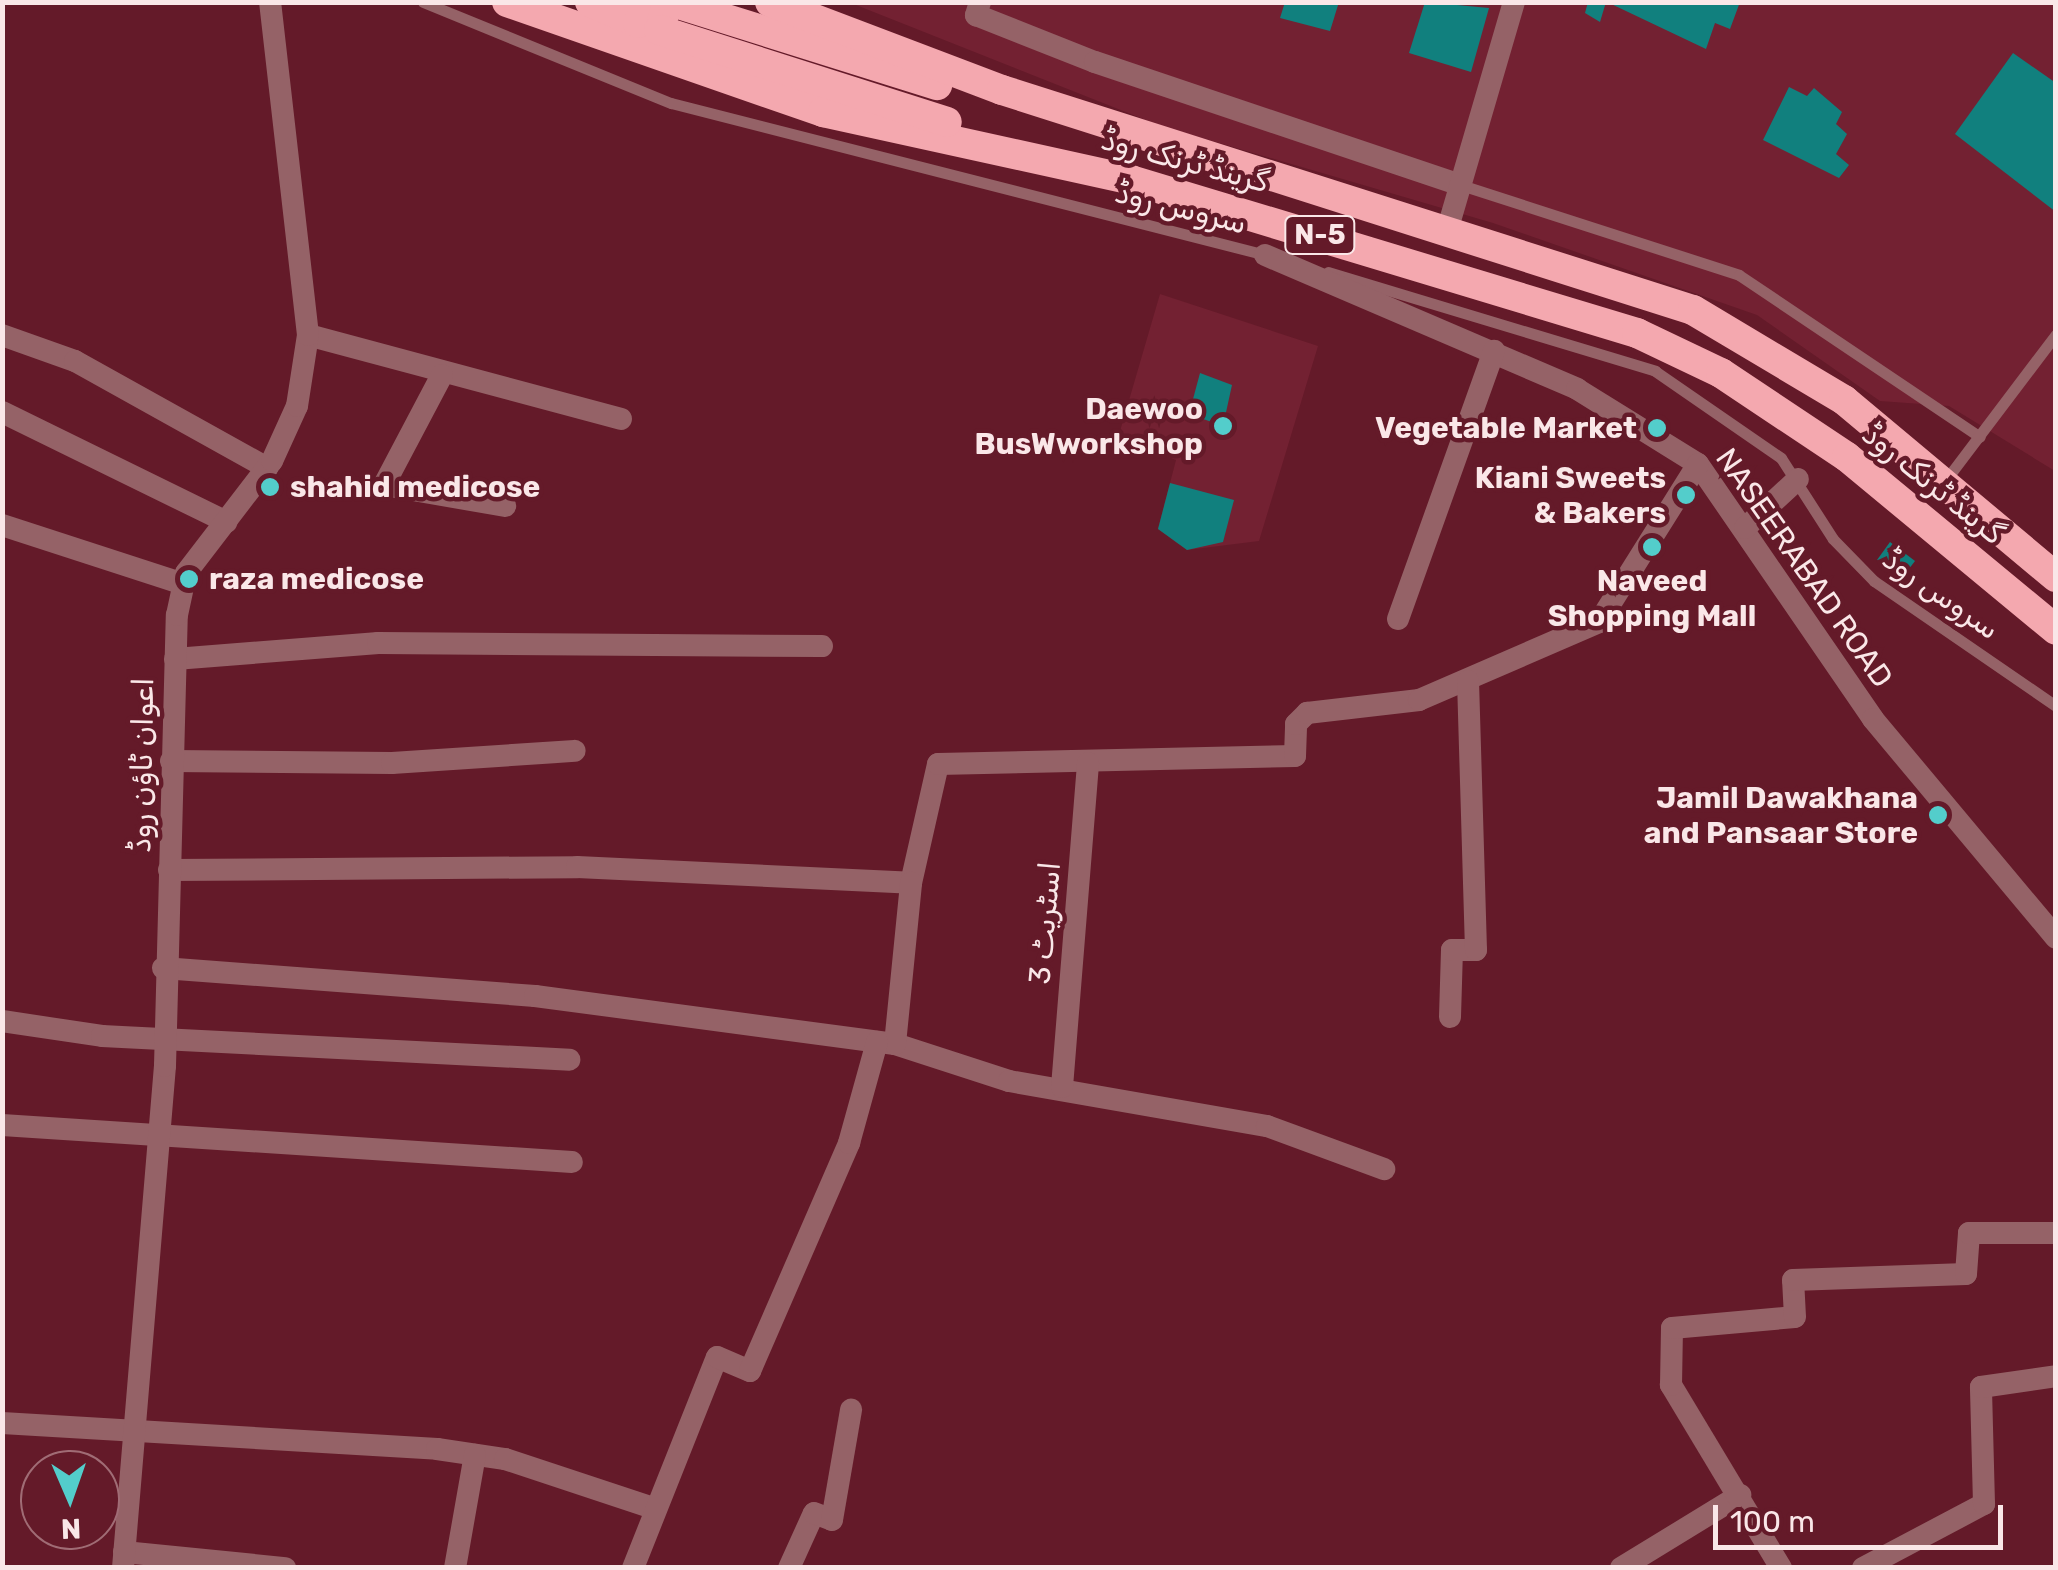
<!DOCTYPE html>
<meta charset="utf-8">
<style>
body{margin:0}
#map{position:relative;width:2058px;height:1570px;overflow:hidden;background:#641a29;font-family:Rubik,"Noto Sans Arabic",sans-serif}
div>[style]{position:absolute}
.built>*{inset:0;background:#732132}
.building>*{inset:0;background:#11807e}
.lane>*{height:11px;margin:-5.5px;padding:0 5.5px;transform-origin:5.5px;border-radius:5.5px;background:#956267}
.street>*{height:22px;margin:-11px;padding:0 11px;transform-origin:11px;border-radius:11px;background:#956267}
.highway>*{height:30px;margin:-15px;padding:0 15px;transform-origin:15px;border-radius:15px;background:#f4a8af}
.dots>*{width:28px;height:28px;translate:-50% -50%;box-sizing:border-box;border:5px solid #641a29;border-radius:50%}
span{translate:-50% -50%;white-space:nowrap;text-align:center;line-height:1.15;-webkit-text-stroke:9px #641a29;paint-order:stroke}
.shield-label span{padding:2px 8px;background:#641a29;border:2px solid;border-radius:8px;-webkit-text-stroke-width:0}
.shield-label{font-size:28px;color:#fae7e8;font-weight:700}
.street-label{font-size:30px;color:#fae7e8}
.poi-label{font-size:30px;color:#fae7e8;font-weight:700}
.right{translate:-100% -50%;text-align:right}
.left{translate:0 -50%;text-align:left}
.frame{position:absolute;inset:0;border:5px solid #fae7e8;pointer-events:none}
.north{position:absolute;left:20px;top:1450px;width:100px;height:100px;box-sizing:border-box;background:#641a29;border:2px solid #a06c75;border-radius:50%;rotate:178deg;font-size:28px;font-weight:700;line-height:40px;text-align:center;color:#fae7e8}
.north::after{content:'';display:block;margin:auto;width:35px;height:45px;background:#53cdcb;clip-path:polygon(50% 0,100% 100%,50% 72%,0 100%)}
.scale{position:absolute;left:1713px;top:1505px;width:290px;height:45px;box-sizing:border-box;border:5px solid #fae7e8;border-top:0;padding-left:12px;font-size:30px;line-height:35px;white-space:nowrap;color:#fae7e8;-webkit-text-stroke:8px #641a29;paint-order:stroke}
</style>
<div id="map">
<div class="built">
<i style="clip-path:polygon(851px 3px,2055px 3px,2055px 471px,1949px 406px,1880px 401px,1757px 315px,1493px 223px,1161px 126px)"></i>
<i style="clip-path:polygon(1160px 294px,1318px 346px,1259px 541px,1187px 550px,1158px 529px,1176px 460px,1118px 438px)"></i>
</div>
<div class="building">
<i style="clip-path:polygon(1285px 2px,1339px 2px,1330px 31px,1280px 18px)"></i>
<i style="clip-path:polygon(1425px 2px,1489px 8px,1471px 72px,1409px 53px)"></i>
<i style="clip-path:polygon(1588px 2px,1606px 2px,1600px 22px,1585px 13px)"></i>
<i style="clip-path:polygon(1607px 2px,1740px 2px,1730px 29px,1715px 23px,1706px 49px)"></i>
<i style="clip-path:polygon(2013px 53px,2056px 83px,2056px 212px,1955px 134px)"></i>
<i style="clip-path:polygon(1789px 87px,1807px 96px,1814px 88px,1842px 112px,1836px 124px,1847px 134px,1836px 154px,1849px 165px,1839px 178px,1763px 140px)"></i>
<i style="clip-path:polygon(1200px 373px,1232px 385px,1223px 426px,1189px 414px)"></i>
<i style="clip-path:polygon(1170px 483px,1234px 500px,1223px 542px,1187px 550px,1158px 529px)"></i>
<i style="clip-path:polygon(1890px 542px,1915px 561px,1902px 578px,1877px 560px)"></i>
</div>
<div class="lane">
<i style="left:423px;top:2px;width:268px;rotate:22.2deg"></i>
<i style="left:671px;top:103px;width:614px;rotate:14.33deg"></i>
<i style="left:1461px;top:185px;width:292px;rotate:17.9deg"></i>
<i style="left:1739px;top:275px;width:290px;rotate:33.9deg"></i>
<i style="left:1328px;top:272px;width:342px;rotate:16.8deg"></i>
<i style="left:1655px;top:371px;width:153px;rotate:34.6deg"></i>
<i style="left:1781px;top:458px;width:96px;rotate:57.3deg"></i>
<i style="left:1833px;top:539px;width:59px;rotate:45.7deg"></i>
<i style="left:1874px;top:581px;width:221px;rotate:34.5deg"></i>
<i style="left:1945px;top:481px;width:184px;rotate:-52.9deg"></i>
</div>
<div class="street">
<i style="left:980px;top:2px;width:14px;rotate:107deg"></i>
<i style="left:976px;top:15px;width:128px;rotate:21.6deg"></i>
<i style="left:1095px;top:62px;width:386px;rotate:18.6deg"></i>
<i style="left:1447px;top:231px;width:239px;rotate:-73.7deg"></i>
<i style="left:1265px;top:255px;width:340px;rotate:23.2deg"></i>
<i style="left:1577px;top:389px;width:142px;rotate:31.8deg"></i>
<i style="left:1698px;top:464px;width:309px;rotate:55.5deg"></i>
<i style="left:1873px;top:719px;width:285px;rotate:50.1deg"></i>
<i style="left:2px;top:335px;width:77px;rotate:19.6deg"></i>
<i style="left:75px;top:361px;width:220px;rotate:29.1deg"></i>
<i style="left:308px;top:335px;width:324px;rotate:15deg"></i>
<i style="left:442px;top:375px;width:124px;rotate:117.8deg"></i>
<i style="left:384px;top:485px;width:123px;rotate:9.8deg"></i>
<i style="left:2px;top:412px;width:250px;rotate:26.1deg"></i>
<i style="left:2px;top:525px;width:191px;rotate:18deg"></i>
<i style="left:1745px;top:528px;width:72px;rotate:-42.8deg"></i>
<i style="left:1398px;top:619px;width:285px;rotate:-70.3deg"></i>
<i style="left:175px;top:659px;width:204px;rotate:-4.5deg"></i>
<i style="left:378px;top:643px;width:444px;rotate:0.4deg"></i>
<i style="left:171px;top:761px;width:221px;rotate:0.5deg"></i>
<i style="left:392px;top:763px;width:183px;rotate:-3.8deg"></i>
<i style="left:169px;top:870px;width:408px;rotate:-0.4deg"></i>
<i style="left:577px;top:867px;width:334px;rotate:2.7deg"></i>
<i style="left:911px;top:883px;width:122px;rotate:-77.2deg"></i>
<i style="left:938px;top:764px;width:357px;rotate:-1.3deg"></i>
<i style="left:1295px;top:756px;width:32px;rotate:-88deg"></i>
<i style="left:1296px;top:724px;width:16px;rotate:-45deg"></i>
<i style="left:1307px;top:713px;width:113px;rotate:-6.6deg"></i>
<i style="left:1419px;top:700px;width:196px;rotate:-23.4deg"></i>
<i style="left:1599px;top:622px;width:186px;rotate:-57.9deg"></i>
<i style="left:163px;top:968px;width:373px;rotate:4.3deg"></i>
<i style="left:535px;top:996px;width:363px;rotate:7.6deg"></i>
<i style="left:895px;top:1044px;width:120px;rotate:18deg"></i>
<i style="left:1009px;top:1081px;width:262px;rotate:9.9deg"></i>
<i style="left:1267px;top:1126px;width:125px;rotate:20.2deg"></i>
<i style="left:1450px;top:1017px;width:67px;rotate:-88.3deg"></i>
<i style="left:1452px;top:950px;width:24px"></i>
<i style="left:1476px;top:950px;width:269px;rotate:-91.7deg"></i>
<i style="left:2px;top:1021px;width:101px;rotate:8.5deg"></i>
<i style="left:102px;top:1036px;width:468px;rotate:2.9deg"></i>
<i style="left:895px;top:1044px;width:162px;rotate:-84.3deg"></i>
<i style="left:1062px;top:1087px;width:325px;rotate:-85.4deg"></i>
<i style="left:2px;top:1125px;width:571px;rotate:3.71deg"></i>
<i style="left:2px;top:1423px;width:436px;rotate:3.4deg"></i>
<i style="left:437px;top:1449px;width:69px;rotate:8.4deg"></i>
<i style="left:505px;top:1459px;width:156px;rotate:18.3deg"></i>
<i style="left:124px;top:1552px;width:162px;rotate:5.7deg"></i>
<i style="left:123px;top:1568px;width:504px;rotate:-85.22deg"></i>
<i style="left:165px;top:1066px;width:451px;rotate:-88.5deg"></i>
<i style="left:177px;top:615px;width:43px;rotate:-77.9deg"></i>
<i style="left:186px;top:573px;width:141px;rotate:-52.5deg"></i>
<i style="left:272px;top:461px;width:60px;rotate:-65.6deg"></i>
<i style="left:297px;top:406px;width:72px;rotate:-81.2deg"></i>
<i style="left:308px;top:335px;width:335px;rotate:-96.5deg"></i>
<i style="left:455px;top:1568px;width:115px;rotate:-80deg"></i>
<i style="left:633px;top:1568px;width:227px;rotate:-68.3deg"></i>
<i style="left:717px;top:1357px;width:36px;rotate:23deg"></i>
<i style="left:750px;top:1371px;width:249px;rotate:-66.5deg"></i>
<i style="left:849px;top:1143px;width:105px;rotate:-74.5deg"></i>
<i style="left:789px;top:1568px;width:60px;rotate:-65.6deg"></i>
<i style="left:814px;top:1513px;width:19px;rotate:21deg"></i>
<i style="left:832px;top:1520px;width:112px;rotate:-80.2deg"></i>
<i style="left:1621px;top:1568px;width:140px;rotate:-31.5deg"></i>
<i style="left:1781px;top:1568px;width:214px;rotate:-121deg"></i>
<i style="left:1671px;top:1385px;width:57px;rotate:-89deg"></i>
<i style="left:1672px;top:1328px;width:123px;rotate:-5.1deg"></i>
<i style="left:1795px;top:1317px;width:37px;rotate:-93deg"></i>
<i style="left:1793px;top:1280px;width:173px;rotate:-2deg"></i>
<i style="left:1966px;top:1274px;width:41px;rotate:-85.8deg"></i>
<i style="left:1969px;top:1233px;width:87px"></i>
<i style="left:1863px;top:1568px;width:137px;rotate:-27.9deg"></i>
<i style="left:1984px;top:1504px;width:117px;rotate:-91.5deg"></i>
<i style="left:1981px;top:1387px;width:76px;rotate:-8.3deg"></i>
</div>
<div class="highway">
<i style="left:507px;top:2px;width:335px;rotate:19.2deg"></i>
<i style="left:823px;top:112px;width:315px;rotate:12.4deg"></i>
<i style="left:1131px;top:180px;width:529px;rotate:16.82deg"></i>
<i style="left:1637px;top:333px;width:93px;rotate:25.5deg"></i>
<i style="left:1721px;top:373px;width:151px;rotate:33.7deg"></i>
<i style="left:1847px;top:457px;width:271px;rotate:39.6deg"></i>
<i style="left:590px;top:2px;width:52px;rotate:23.6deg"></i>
<i style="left:638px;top:23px;width:25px;rotate:-58deg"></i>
<i style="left:668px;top:2px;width:29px;rotate:108deg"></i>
<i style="left:659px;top:30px;width:302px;rotate:17.7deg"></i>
<i style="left:672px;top:2px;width:278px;rotate:17.4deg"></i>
<i style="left:770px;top:2px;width:248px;rotate:20.8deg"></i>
<i style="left:1002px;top:90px;width:725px;rotate:17.66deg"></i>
<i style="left:1693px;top:310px;width:176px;rotate:30.8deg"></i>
<i style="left:1844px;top:400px;width:276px;rotate:39.9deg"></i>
</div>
<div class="dots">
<i style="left:1223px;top:426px;background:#53cdcb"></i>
<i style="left:1657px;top:428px;background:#53cdcb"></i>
<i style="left:270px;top:487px;background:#53cdcb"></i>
<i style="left:1686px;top:495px;background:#53cdcb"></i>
<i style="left:1652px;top:547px;background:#53cdcb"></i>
<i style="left:189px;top:579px;background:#53cdcb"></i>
<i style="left:1938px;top:815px;background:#53cdcb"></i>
</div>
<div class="shield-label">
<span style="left:1320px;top:235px">N-5</span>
</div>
<div class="street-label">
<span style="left:1185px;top:161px;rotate:15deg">گرینڈ ٹرنک روڈ</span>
<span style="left:1181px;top:208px;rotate:14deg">سروس روڈ</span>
<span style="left:1933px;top:484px;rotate:39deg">گرینڈ ٹرنک روڈ</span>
<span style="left:1804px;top:568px;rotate:55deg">NASEERABAD ROAD</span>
<span style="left:1941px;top:594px;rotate:35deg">سروس روڈ</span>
<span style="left:142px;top:765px;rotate:-89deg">اعوان ٹاؤن روڈ</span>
<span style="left:1045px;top:923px;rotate:-85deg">اسٹریٹ 3</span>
</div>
<div class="poi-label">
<span class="right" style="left:1203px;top:426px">Daewoo<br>BusWworkshop</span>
<span class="right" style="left:1637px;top:428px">Vegetable Market</span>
<span class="right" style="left:1666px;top:495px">Kiani Sweets<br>&amp; Bakers</span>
<span class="left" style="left:290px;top:487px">shahid medicose</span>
<span class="left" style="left:209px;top:579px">raza medicose</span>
<span style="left:1652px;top:598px">Naveed<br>Shopping Mall</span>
<span class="right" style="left:1918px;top:815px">Jamil Dawakhana<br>and Pansaar Store</span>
</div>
<div class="frame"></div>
<div class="north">N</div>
<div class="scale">100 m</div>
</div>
